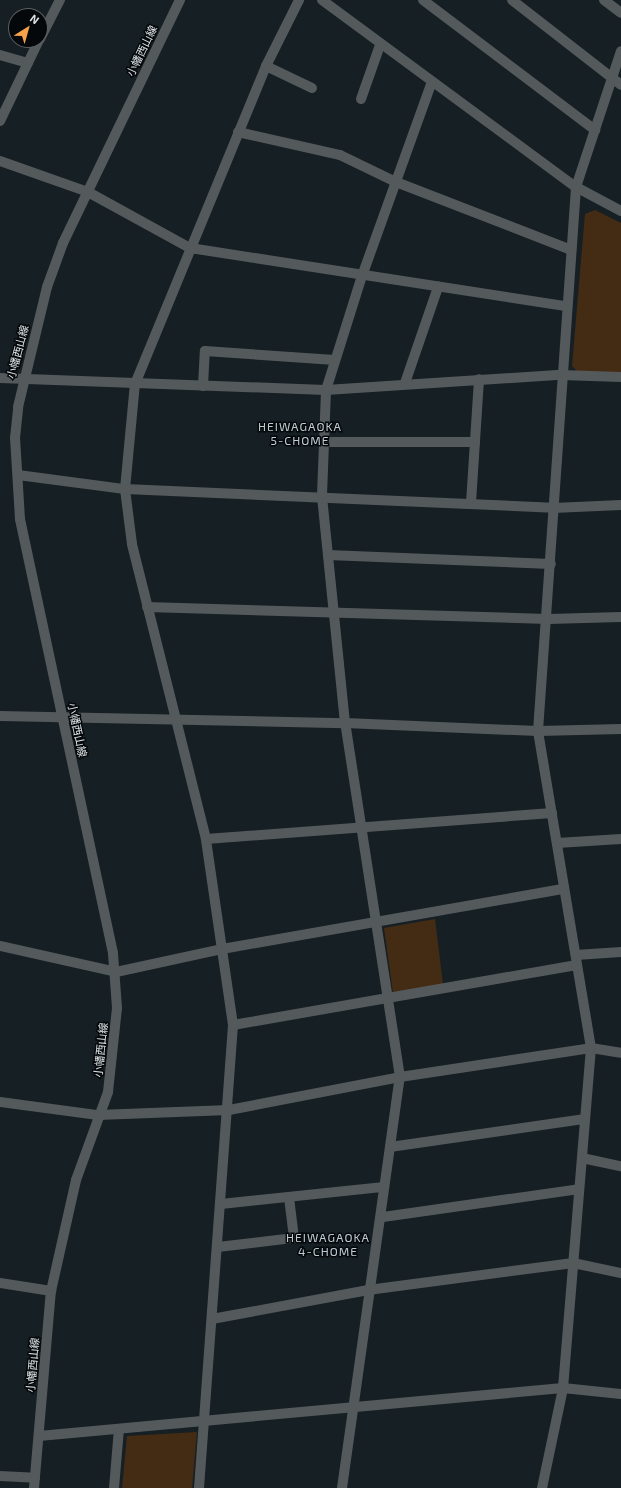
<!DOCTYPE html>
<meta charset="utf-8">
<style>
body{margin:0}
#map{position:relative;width:621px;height:1488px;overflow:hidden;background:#161f24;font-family:"Exo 2","Noto Sans JP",sans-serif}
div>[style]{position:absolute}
.green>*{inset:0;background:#442c14}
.minor>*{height:10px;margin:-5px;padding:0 5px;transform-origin:5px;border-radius:5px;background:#54595c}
span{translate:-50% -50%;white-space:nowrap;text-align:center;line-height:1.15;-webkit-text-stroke:3px #05080b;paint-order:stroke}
.street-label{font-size:11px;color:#dee4e7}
.neighbourhood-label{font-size:12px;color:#c0ccd4;letter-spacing:1px}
.north{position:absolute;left:8px;top:8px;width:40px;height:40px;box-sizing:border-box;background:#05080b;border:1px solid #5c6063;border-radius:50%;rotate:37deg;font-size:11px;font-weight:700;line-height:16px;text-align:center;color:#dee4e7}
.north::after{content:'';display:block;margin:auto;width:14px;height:18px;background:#f7a148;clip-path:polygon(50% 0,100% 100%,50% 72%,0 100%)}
</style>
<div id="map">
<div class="green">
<i style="clip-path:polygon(595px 210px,621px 223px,621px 373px,577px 371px,572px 366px,585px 214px)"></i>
<i style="clip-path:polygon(435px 919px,443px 984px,393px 993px,384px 928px)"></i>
<i style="clip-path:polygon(197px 1432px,192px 1488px,122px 1488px,127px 1436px)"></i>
</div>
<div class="minor">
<i style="left:322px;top:0;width:315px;rotate:36.4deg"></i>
<i style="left:576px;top:187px;width:51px;rotate:28.1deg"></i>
<i style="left:423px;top:0;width:216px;rotate:37.1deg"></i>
<i style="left:512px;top:0;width:138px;rotate:37.9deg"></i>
<i style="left:604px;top:0;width:21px;rotate:37deg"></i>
<i style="left:40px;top:39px;width:44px;rotate:-62.9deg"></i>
<i style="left:0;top:55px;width:29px;rotate:16deg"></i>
<i style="left:266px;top:66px;width:51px;rotate:25.6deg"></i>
<i style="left:361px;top:99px;width:57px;rotate:-70.6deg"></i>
<i style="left:0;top:121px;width:90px;rotate:-64.3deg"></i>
<i style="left:238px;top:132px;width:105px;rotate:12.7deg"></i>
<i style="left:340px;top:155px;width:62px;rotate:25.7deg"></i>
<i style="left:396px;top:182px;width:188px;rotate:21.2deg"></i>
<i style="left:0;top:161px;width:93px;rotate:19.4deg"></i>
<i style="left:88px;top:192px;width:116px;rotate:28.8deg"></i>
<i style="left:190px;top:248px;width:380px;rotate:8.8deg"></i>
<i style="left:0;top:378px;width:326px;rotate:2.1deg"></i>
<i style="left:326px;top:390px;width:235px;rotate:-3.7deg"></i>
<i style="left:561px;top:375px;width:60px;rotate:1.9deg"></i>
<i style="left:405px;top:383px;width:102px;rotate:-71deg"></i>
<i style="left:203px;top:386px;width:35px;rotate:-87deg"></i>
<i style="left:205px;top:351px;width:130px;rotate:4deg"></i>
<i style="left:324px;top:442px;width:151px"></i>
<i style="left:18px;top:475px;width:108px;rotate:7.5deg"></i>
<i style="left:125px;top:489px;width:428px;rotate:2.5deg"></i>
<i style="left:553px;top:508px;width:68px;rotate:-2.5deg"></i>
<i style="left:471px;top:503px;width:124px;rotate:-86.3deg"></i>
<i style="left:328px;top:555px;width:223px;rotate:2.3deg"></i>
<i style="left:147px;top:607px;width:401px;rotate:1.7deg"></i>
<i style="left:548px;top:619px;width:73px;rotate:-1.6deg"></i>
<i style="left:0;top:716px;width:345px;rotate:1.2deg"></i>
<i style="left:345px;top:723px;width:193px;rotate:2.4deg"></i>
<i style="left:538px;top:731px;width:83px;rotate:-1.4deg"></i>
<i style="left:206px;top:839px;width:347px;rotate:-4.3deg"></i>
<i style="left:557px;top:843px;width:64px;rotate:-3.6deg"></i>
<i style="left:0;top:946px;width:119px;rotate:12.6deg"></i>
<i style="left:116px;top:972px;width:108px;rotate:-12.2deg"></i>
<i style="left:222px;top:949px;width:347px;rotate:-10deg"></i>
<i style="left:576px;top:955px;width:45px;rotate:-3.8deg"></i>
<i style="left:233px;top:1025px;width:349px;rotate:-9.9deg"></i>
<i style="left:0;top:1102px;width:99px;rotate:7.6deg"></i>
<i style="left:98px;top:1115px;width:131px;rotate:-2.2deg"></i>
<i style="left:229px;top:1110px;width:174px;rotate:-10.9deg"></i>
<i style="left:400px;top:1077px;width:193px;rotate:-8.6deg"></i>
<i style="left:591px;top:1048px;width:30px;rotate:9deg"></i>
<i style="left:390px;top:1147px;width:197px;rotate:-8.2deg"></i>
<i style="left:582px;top:1158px;width:40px;rotate:12deg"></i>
<i style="left:221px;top:1204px;width:164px;rotate:-6deg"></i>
<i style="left:383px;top:1217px;width:198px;rotate:-8.1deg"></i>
<i style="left:218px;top:1247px;width:77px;rotate:-6.8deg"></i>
<i style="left:294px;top:1238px;width:41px;rotate:-97deg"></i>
<i style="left:0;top:1283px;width:52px;rotate:8.9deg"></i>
<i style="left:212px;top:1319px;width:159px;rotate:-10.5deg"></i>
<i style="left:368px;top:1290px;width:207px;rotate:-7.5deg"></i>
<i style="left:573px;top:1263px;width:49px;rotate:11.8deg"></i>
<i style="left:39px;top:1436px;width:526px;rotate:-5.23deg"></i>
<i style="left:563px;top:1388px;width:58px;rotate:5.9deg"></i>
<i style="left:0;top:1476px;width:35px;rotate:3deg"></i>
<i style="left:34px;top:1488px;width:198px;rotate:-85.1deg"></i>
<i style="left:51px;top:1291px;width:114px;rotate:-77.3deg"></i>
<i style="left:76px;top:1180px;width:94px;rotate:-70deg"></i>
<i style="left:108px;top:1092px;width:84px;rotate:-83.9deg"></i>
<i style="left:117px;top:1008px;width:55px;rotate:-94.2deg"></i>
<i style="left:113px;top:953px;width:444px;rotate:-102.1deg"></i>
<i style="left:20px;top:519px;width:81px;rotate:-93.5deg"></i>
<i style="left:15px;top:438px;width:31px;rotate:-84deg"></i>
<i style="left:18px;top:407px;width:123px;rotate:-76.4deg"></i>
<i style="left:47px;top:287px;width:47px;rotate:-70deg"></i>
<i style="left:63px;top:243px;width:270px;rotate:-64.3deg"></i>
<i style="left:114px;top:1488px;width:59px;rotate:-85.2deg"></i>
<i style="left:199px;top:1488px;width:464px;rotate:-85.8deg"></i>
<i style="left:233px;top:1025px;width:188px;rotate:-98.3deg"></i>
<i style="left:206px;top:839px;width:304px;rotate:-104.1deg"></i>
<i style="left:132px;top:544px;width:55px;rotate:-97.3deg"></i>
<i style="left:125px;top:489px;width:105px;rotate:-84.6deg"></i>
<i style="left:135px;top:384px;width:344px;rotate:-67.6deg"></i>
<i style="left:266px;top:66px;width:74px;rotate:-63.4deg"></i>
<i style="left:342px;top:1488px;width:415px;rotate:-82deg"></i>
<i style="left:400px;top:1077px;width:358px;rotate:-98.8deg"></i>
<i style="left:345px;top:723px;width:229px;rotate:-95.8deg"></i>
<i style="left:322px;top:495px;width:105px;rotate:-87.8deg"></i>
<i style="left:326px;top:390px;width:120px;rotate:-72.5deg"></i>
<i style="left:362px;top:276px;width:206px;rotate:-70.2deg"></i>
<i style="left:542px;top:1488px;width:102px;rotate:-78.1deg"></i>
<i style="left:563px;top:1388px;width:341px;rotate:-85.3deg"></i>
<i style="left:591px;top:1048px;width:321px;rotate:-99.5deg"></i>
<i style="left:538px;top:731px;width:545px;rotate:-86deg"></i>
<i style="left:576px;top:187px;width:143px;rotate:-71.7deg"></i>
</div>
<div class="street-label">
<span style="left:142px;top:51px;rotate:-64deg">小幡西山線</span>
<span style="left:18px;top:352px;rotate:-75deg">小幡西山線</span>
<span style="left:77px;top:730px;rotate:78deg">小幡西山線</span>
<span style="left:101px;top:1050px;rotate:-84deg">小幡西山線</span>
<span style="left:33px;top:1365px;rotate:-85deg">小幡西山線</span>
</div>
<div class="neighbourhood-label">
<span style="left:300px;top:434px">HEIWAGAOKA<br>5-CHOME</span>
<span style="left:328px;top:1245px">HEIWAGAOKA<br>4-CHOME</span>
</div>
<div class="north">N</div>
</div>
